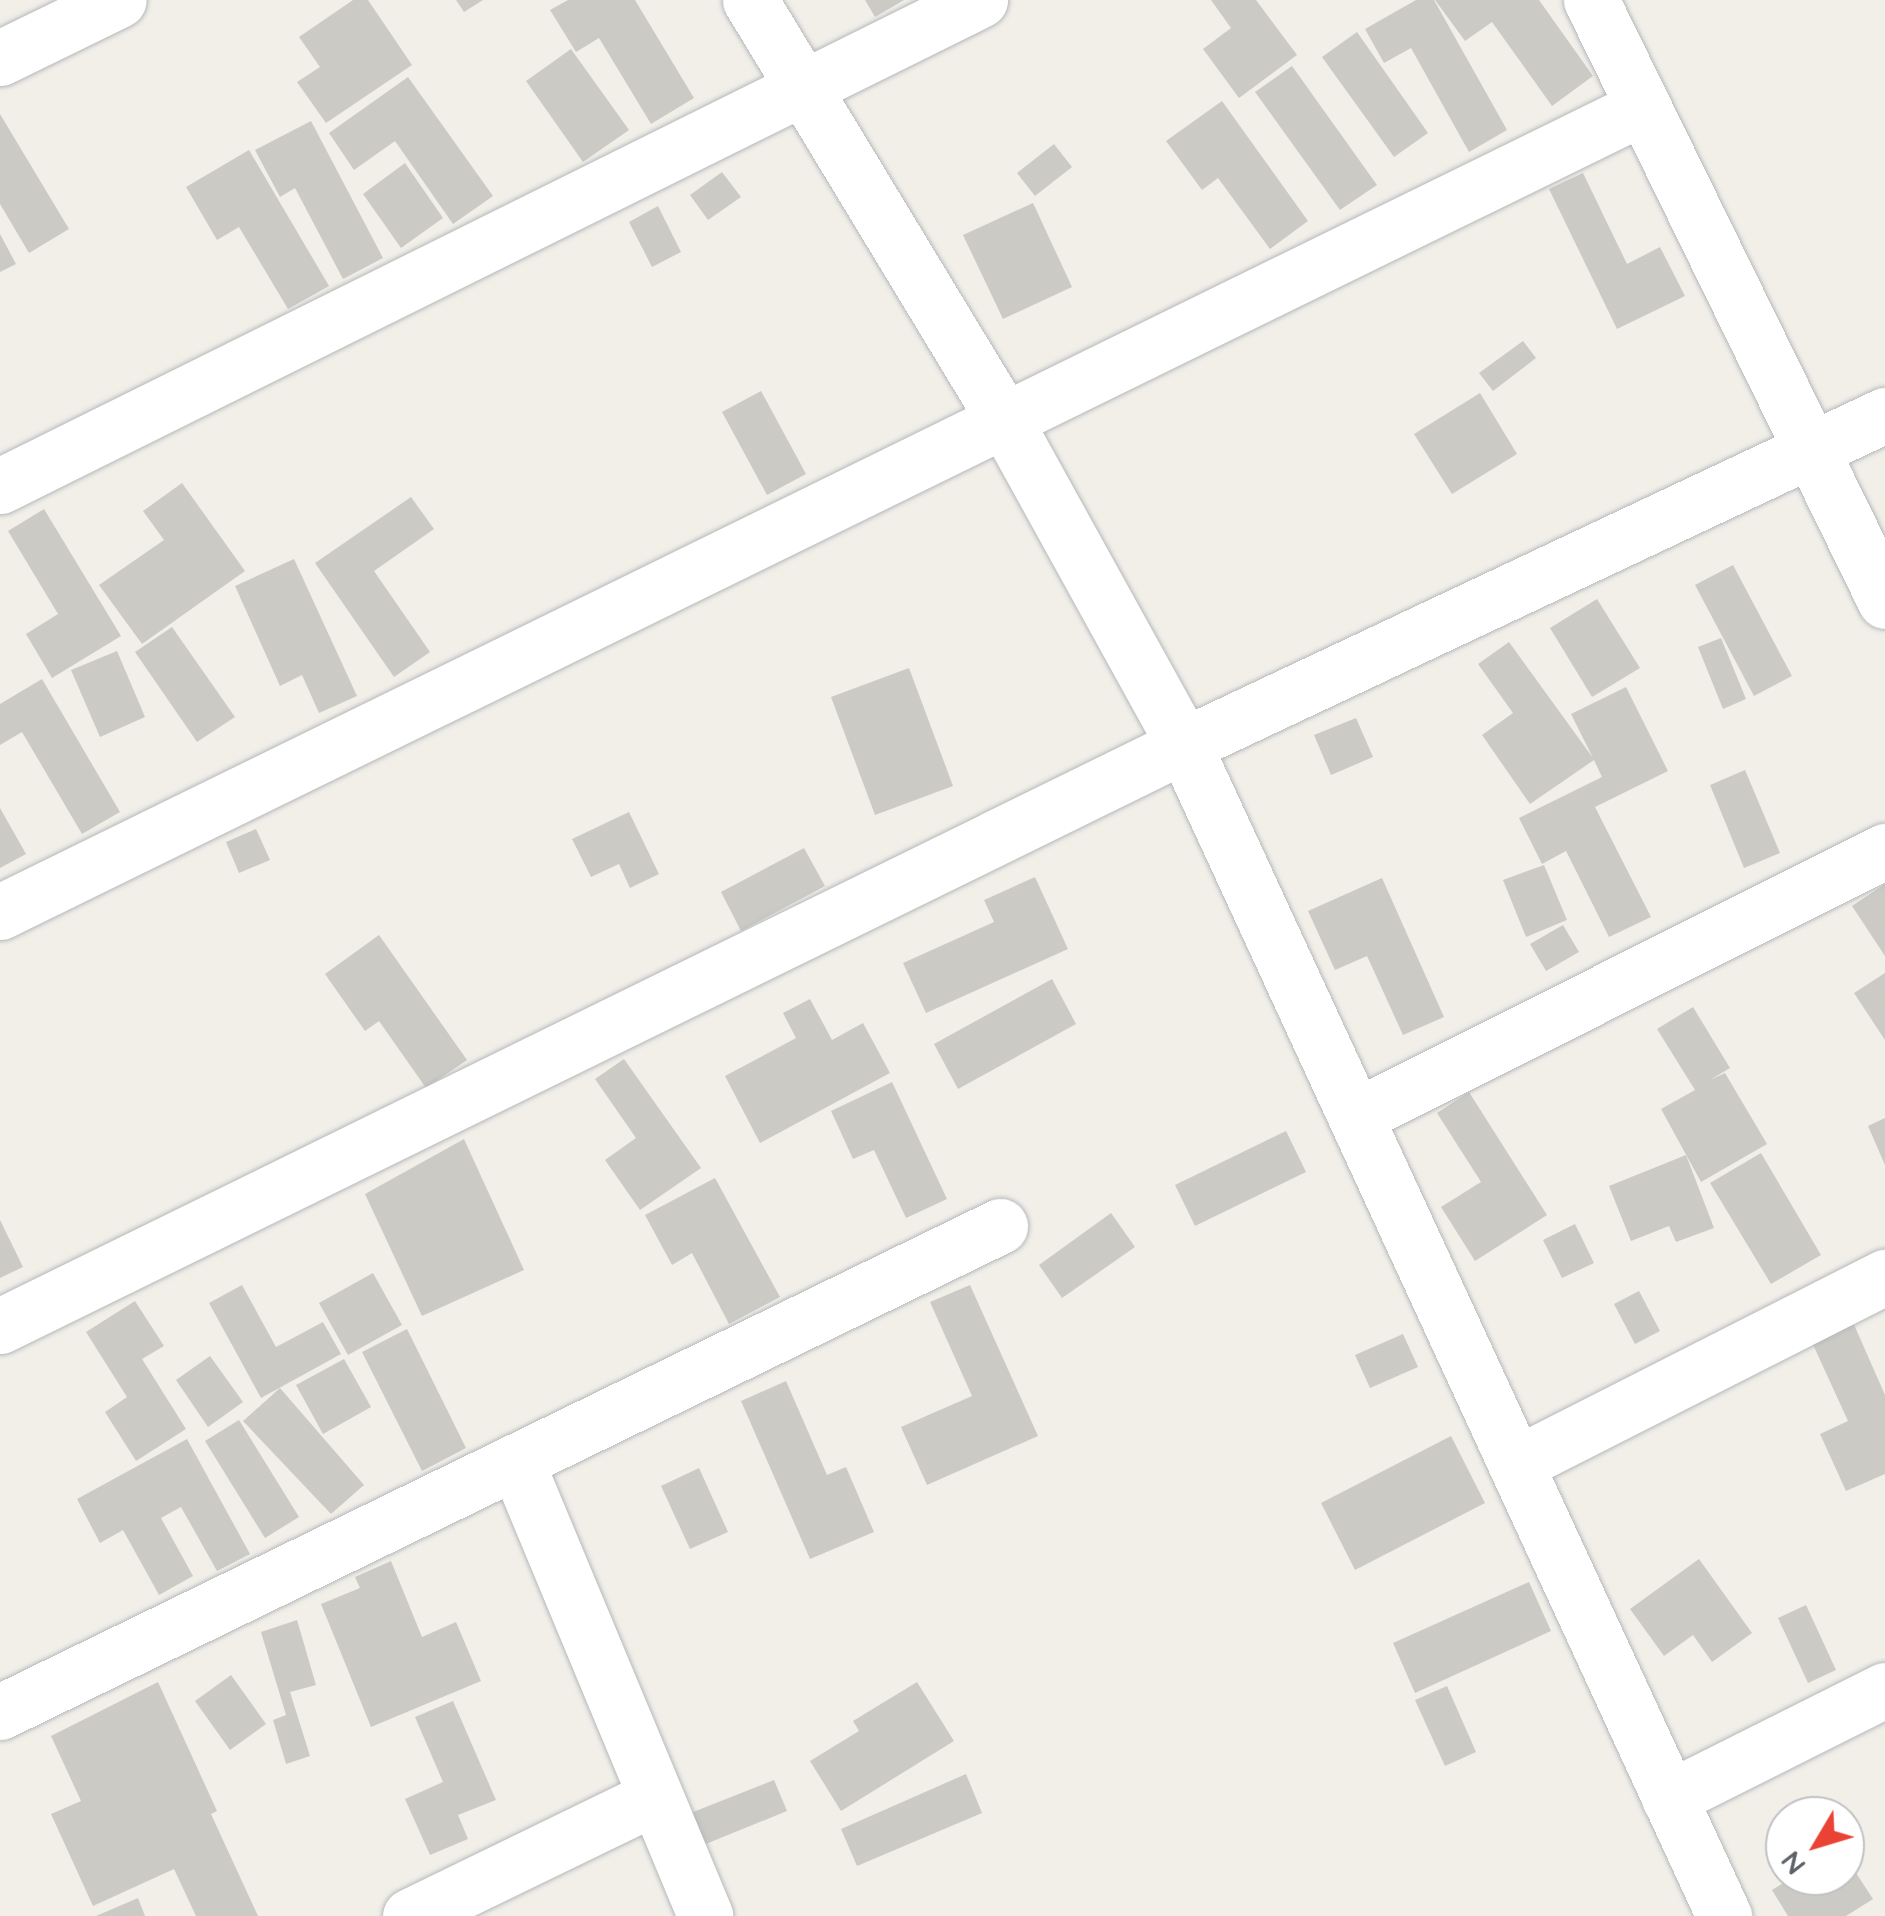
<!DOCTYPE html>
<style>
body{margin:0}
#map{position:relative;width:1885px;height:1916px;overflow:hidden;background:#f1efe8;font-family:Quicksand,sans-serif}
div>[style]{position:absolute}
.building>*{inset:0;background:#cccac5}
.roads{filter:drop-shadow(0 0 2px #b5b8bc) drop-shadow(0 0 2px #b5b8bc)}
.street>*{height:55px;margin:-27.5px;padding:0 27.5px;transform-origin:27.5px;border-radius:27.5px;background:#fff}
span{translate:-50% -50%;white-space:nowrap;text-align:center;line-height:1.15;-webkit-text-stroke:8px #fff;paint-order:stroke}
.north{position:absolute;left:1765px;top:1796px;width:100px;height:100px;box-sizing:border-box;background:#fff;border:2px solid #bfc1c3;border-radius:50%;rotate:232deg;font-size:28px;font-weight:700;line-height:40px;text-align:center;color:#5f6368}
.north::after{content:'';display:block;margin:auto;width:35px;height:45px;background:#ea4335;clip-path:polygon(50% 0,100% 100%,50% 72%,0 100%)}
</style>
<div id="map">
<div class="building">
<i style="clip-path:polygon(353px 0,368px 0,412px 65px,326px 123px,297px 82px,320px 67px,299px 37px)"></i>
<i style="clip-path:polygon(456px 0,483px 0,464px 12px)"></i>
<i style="clip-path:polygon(568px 0,635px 0,694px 98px,651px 124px,599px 38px,576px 52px,550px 10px)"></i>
<i style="clip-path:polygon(865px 0,904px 0,875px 17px)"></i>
<i style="clip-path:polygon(1211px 0,1256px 0,1297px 55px,1239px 98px,1203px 49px,1231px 28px)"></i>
<i style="clip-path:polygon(1416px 0,1434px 0,1507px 130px,1469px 152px,1411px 48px,1384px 63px,1365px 29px)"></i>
<i style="clip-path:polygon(1435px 0,1539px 0,1593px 76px,1552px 106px,1492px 22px,1465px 41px)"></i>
<i style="clip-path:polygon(1357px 32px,1428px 133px,1394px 157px,1322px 57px)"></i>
<i style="clip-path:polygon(571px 49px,629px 130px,583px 162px,526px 81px)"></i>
<i style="clip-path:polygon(1292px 66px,1377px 185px,1340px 210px,1255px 92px)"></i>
<i style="clip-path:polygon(408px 77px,493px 196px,453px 224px,395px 141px,354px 170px,329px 133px)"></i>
<i style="clip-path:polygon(1222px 101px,1308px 221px,1270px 249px,1218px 178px,1202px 190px,1166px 141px)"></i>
<i style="clip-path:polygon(0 114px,69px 229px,29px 253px,0 204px)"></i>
<i style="clip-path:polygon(311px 121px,383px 258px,343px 279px,295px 188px,280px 197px,255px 150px)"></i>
<i style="clip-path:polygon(1054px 144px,1072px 167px,1035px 196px,1017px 173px)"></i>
<i style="clip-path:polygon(249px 150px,329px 286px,288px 309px,239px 227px,217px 240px,186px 187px)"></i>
<i style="clip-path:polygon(405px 163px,443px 218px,401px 248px,363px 194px)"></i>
<i style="clip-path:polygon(722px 172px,741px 197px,708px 220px,690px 195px)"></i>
<i style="clip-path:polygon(1583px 173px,1627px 264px,1660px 247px,1685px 296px,1617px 329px,1549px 189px)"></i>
<i style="clip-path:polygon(1033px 203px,1072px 287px,1003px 319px,963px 235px)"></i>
<i style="clip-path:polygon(658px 206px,681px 252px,652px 267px,629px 222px)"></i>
<i style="clip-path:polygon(0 234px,16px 264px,0 272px)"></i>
<i style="clip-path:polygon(1523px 341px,1536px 358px,1493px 391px,1479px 373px)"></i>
<i style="clip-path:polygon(761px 391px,806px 474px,767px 495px,722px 412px)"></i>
<i style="clip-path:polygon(1480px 393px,1517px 454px,1452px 494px,1414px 434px)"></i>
<i style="clip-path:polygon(182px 483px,245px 571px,142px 644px,99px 585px,164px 540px,143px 511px)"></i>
<i style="clip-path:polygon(411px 497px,434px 529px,374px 571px,430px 652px,394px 677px,315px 563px)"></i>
<i style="clip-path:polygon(44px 509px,121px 636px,52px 678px,26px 634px,58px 614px,8px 531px)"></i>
<i style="clip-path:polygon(294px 559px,357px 696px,319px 713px,302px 675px,280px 686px,235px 586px)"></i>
<i style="clip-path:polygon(1733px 565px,1792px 676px,1754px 696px,1695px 585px)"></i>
<i style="clip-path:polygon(1597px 599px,1640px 668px,1592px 697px,1550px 628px)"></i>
<i style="clip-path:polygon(172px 627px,235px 717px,197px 742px,135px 652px)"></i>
<i style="clip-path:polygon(1721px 638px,1746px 699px,1723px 709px,1698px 647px)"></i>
<i style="clip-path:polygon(1509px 642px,1593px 758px,1571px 714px,1626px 687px,1668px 771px,1595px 807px,1651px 917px,1609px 937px,1566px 851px,1542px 864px,1519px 818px,1602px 777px,1594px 760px,1530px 804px,1482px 735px,1513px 713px,1478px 664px)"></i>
<i style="clip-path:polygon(117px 651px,145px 717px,100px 737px,71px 670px)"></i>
<i style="clip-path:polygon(909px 668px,953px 786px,875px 815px,831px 697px)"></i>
<i style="clip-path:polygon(42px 679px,120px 812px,82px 834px,22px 732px,0 745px,0 704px)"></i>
<i style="clip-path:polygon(1356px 718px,1373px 757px,1331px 775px,1314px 735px)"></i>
<i style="clip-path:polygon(1745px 770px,1780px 853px,1744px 868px,1710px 785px)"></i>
<i style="clip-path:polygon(0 808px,26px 854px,0 868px)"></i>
<i style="clip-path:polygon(629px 812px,659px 874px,630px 888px,619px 864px,591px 877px,572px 839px)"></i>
<i style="clip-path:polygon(256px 829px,270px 860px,239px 873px,226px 842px)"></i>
<i style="clip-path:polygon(804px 848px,825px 886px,741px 931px,721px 892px)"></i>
<i style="clip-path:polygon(1544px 865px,1567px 920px,1526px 937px,1503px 880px)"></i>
<i style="clip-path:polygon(1035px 877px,1068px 949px,926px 1013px,903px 963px,994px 922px,984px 900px)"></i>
<i style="clip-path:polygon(1382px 878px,1444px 1017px,1403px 1035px,1367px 956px,1335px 970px,1308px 911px)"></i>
<i style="clip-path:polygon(1885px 884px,1885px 956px,1852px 906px)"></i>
<i style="clip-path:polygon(1563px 925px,1579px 952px,1546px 971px,1530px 944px)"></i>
<i style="clip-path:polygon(379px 935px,467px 1060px,426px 1088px,379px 1021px,365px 1031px,325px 974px)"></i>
<i style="clip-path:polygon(1885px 973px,1885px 1040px,1854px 993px)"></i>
<i style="clip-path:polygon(1052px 979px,1076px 1024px,958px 1089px,934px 1044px)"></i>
<i style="clip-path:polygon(810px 999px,832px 1040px,863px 1023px,890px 1073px,760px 1143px,725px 1076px,796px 1038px,783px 1013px)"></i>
<i style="clip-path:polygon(1693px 1007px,1730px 1068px,1710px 1080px,1725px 1073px,1767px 1144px,1701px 1182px,1661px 1109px,1695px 1090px,1657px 1029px)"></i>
<i style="clip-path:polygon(624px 1059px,701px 1168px,640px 1210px,605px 1160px,636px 1138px,595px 1079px)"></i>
<i style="clip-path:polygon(892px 1082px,947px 1199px,906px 1218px,874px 1150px,853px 1159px,831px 1111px)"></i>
<i style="clip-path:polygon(1469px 1092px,1547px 1215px,1475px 1261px,1441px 1207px,1481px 1182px,1437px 1113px)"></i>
<i style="clip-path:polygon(1885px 1118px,1885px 1165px,1868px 1126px)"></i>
<i style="clip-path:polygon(1286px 1131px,1306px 1172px,1195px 1226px,1175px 1185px)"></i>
<i style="clip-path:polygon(464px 1139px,524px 1270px,422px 1316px,365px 1194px)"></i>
<i style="clip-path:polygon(1761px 1153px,1821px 1255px,1771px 1284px,1710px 1183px)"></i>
<i style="clip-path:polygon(1686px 1155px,1714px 1228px,1676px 1242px,1669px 1226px,1631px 1241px,1609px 1186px)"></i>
<i style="clip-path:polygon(715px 1178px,780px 1297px,729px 1324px,692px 1253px,672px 1265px,645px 1215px)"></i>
<i style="clip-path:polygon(1111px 1213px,1135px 1247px,1062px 1298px,1039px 1265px)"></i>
<i style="clip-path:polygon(0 1220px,23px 1267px,0 1278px)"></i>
<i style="clip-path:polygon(1575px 1224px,1594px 1263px,1562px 1278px,1543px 1240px)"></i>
<i style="clip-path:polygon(373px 1273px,402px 1325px,348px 1355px,319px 1303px)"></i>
<i style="clip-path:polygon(242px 1285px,276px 1347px,323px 1322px,341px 1354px,261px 1398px,209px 1303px)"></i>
<i style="clip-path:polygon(970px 1285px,1038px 1436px,927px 1485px,901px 1427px,972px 1396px,930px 1302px)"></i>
<i style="clip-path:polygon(1639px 1291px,1660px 1331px,1635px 1344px,1614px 1304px)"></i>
<i style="clip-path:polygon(135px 1301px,164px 1346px,142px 1359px,186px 1429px,136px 1461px,105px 1412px,127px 1397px,86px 1332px)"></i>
<i style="clip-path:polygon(1852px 1320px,1885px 1395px,1885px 1474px,1846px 1491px,1820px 1434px,1848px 1421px,1810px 1338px)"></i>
<i style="clip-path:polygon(407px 1329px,466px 1448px,422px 1471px,362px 1352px)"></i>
<i style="clip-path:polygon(1403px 1334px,1418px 1367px,1370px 1388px,1355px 1355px)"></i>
<i style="clip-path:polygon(210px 1356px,243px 1402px,208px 1427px,176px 1380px)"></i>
<i style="clip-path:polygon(344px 1359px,371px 1407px,323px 1434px,296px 1385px)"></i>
<i style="clip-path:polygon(786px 1381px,827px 1475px,846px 1467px,874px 1532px,810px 1559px,741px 1401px)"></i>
<i style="clip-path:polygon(280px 1388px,364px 1485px,331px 1514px,243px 1421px)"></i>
<i style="clip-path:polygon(239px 1420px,299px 1517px,265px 1538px,205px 1441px)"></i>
<i style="clip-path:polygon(1451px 1436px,1485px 1503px,1355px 1570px,1321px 1503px)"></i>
<i style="clip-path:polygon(187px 1439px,250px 1554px,217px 1571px,181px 1507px,161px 1518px,193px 1576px,159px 1595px,123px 1530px,100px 1543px,77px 1499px)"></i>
<i style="clip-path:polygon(699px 1468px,728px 1532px,690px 1549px,661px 1486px)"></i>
<i style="clip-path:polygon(1699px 1559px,1752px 1633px,1712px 1662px,1693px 1635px,1664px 1656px,1630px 1609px)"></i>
<i style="clip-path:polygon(391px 1561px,422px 1637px,456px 1622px,481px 1681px,371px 1727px,321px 1604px,360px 1588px,355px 1577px)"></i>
<i style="clip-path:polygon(1529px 1582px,1551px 1631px,1415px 1693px,1393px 1643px)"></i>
<i style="clip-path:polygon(1806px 1605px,1836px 1670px,1808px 1683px,1778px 1618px)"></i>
<i style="clip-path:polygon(297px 1620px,316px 1685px,290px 1692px,310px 1756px,286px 1764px,273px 1720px,286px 1715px,261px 1632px)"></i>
<i style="clip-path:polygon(231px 1675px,266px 1724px,230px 1750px,195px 1701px)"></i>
<i style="clip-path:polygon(158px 1682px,217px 1811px,211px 1814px,258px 1916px,196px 1916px,174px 1869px,93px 1906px,51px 1814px,81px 1801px,51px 1736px)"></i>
<i style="clip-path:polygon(917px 1682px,954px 1741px,841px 1811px,810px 1761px,859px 1731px,853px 1721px)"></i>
<i style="clip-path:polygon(1447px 1686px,1476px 1752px,1445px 1766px,1415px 1700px)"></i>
<i style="clip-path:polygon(453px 1701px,496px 1800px,458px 1815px,468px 1839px,430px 1855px,405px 1799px,443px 1782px,415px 1717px)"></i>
<i style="clip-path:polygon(966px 1774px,982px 1813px,857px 1866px,841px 1829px)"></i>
<i style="clip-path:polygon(774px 1780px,787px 1811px,696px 1848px,683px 1816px)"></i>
<i style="clip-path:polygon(1845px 1856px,1873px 1899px,1846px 1916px,1788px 1916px,1772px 1890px,1794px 1876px,1845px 1876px)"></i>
<i style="clip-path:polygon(138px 1898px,145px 1916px,96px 1916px)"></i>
</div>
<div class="roads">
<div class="street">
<i style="left:750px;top:0;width:490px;rotate:58.8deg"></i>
<i style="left:1004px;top:419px;width:372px;rotate:61.1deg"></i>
<i style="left:1184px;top:745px;width:1290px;rotate:65.24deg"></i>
<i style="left:1591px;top:0;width:669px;rotate:63.93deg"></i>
<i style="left:0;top:58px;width:132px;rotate:-26deg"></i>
<i style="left:0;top:486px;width:1094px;rotate:-26.38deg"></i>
<i style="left:0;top:912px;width:1827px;rotate:-26.1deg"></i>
<i style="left:1356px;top:1116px;width:592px;rotate:-26.61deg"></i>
<i style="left:0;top:1326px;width:1340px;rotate:-26.13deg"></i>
<i style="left:1203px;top:736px;width:754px;rotate:-25.21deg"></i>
<i style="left:516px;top:1461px;width:493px;rotate:67.4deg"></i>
<i style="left:1516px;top:1464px;width:414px;rotate:-26.9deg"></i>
<i style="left:0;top:1712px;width:1112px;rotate:-25.92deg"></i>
<i style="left:1669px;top:1798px;width:241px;rotate:-26.6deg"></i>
<i style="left:410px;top:1916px;width:272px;rotate:-25.9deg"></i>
</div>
</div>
<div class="north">N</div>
</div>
